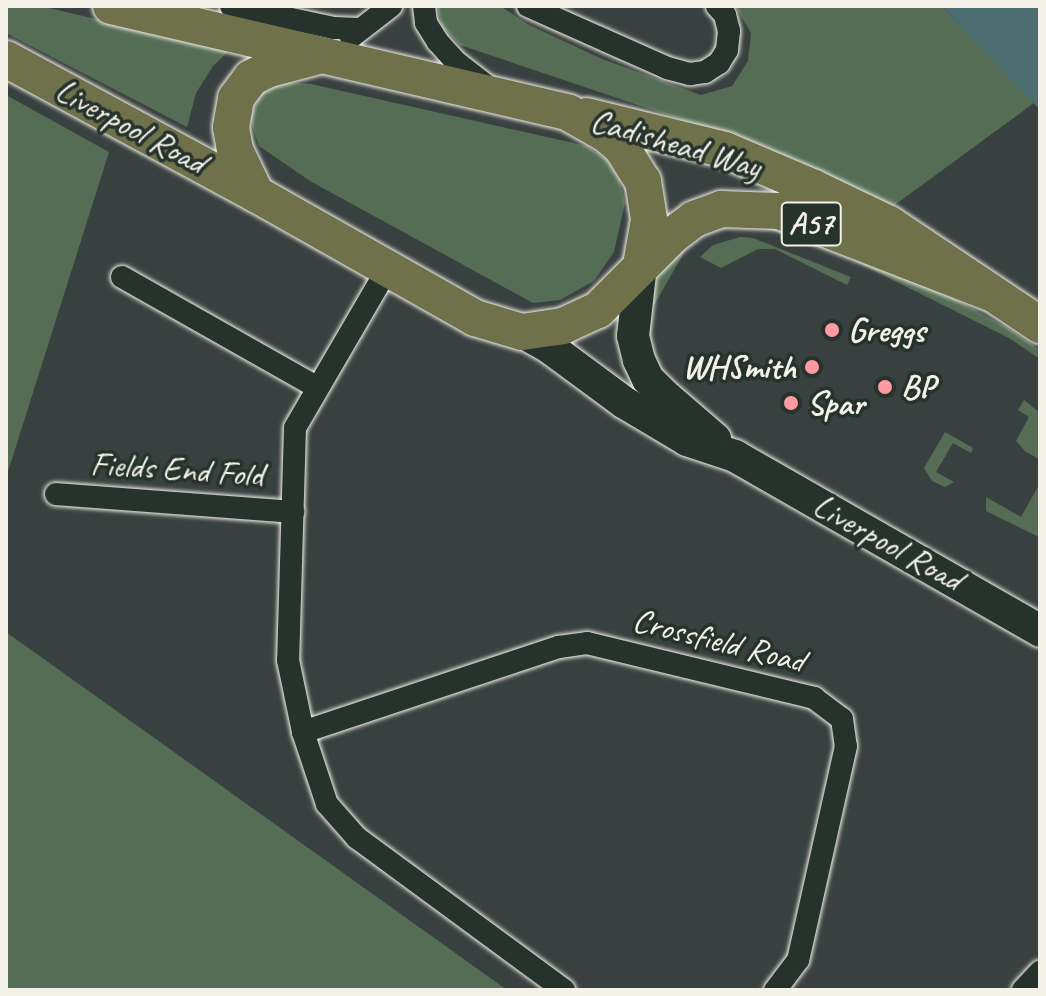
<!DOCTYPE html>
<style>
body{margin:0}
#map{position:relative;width:1046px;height:996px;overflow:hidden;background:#394140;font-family:Caveat,sans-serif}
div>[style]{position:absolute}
.green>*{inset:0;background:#546d54}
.water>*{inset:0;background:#4c6e73}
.roads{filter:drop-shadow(0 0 2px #f4f1e8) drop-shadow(0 0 2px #f4f1e8)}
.minor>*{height:22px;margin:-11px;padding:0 11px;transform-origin:11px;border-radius:11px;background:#26332d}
.secondary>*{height:32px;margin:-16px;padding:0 16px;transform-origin:16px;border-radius:16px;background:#26332d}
.trunk>*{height:36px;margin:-18px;padding:0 18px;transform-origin:18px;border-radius:18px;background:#6f714a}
.dots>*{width:22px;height:22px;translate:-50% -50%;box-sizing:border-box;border:4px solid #26332d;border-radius:50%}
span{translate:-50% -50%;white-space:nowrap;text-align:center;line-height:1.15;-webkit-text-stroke:7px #26332d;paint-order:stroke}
.shield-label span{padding:2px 6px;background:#26332d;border:2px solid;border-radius:6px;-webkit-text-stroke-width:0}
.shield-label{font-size:32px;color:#f4f1e8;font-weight:700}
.street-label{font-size:34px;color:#f4f1e8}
.poi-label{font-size:34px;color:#f4f1e8;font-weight:700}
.left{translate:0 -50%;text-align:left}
.right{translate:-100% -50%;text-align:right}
.frame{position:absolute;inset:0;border:8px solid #f4f1e8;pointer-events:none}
</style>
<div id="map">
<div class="green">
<i style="clip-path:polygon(6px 6px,40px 6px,230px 50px,213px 66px,196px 93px,187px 127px,6px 33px)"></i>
<i style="clip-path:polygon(437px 6px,500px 6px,529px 25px,602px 59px,701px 95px,732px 86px,748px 61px,751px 33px,735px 6px,942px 6px,1034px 103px,888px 210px,706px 128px,460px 45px,442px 27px)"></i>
<i style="clip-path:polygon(278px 82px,311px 84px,587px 146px,607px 160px,619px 179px,625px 203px,614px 252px,594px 281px,560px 300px,533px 303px,310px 181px,259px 146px,250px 119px,260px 93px)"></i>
<i style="clip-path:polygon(6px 95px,109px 152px,6px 478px)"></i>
<i style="clip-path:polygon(739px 211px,931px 286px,1006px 327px,1040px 350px,1040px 359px,1009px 338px,851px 259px,798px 238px,737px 221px,714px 225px,690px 242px,653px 307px,651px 335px,641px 340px,643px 307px,678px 240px)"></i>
<i style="clip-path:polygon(740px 237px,753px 238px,851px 277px,847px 285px,775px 249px,758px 249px,721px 268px,700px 257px,713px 245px)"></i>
<i style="clip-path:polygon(1024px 400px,1040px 413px,1040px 460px,1025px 451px,1016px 441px,1029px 417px,1018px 410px)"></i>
<i style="clip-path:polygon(945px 432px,973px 448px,971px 453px,953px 443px,936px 472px,954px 482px,945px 487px,932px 481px,924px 468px)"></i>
<i style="clip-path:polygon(1040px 483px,1039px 537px,986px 511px,986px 497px,1021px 517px)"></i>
<i style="clip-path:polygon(6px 632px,507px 990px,6px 990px)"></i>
</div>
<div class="water">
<i style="clip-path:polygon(942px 6px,1040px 6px,1040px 110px)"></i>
</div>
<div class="roads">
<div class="minor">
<i style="left:231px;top:6px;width:105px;rotate:12.1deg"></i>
<i style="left:334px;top:28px;width:26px;rotate:2deg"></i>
<i style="left:424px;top:6px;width:17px;rotate:83deg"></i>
<i style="left:426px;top:23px;width:22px;rotate:58deg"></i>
<i style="left:438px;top:42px;width:27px;rotate:48deg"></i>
<i style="left:456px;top:62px;width:44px;rotate:37.6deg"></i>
<i style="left:528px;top:6px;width:152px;rotate:24deg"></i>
<i style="left:667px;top:68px;width:24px;rotate:15deg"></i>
<i style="left:690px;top:74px;width:15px;rotate:-8deg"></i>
<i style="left:705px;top:72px;width:17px;rotate:-33deg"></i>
<i style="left:719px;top:63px;width:15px;rotate:-58deg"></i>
<i style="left:727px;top:50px;width:19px;rotate:-84deg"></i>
<i style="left:729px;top:31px;width:16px;rotate:-104deg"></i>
<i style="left:725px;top:15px;width:12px;rotate:-132deg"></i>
<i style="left:351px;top:37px;width:51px;rotate:-37.8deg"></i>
<i style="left:388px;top:268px;width:185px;rotate:120.2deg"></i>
<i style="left:295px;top:428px;width:232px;rotate:91.7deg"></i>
<i style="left:288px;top:660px;width:74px;rotate:78.2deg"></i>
<i style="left:303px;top:732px;width:76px;rotate:71.6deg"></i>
<i style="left:327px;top:804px;width:45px;rotate:48.6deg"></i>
<i style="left:357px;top:838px;width:257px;rotate:36.3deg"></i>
<i style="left:122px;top:277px;width:225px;rotate:29.5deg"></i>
<i style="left:56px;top:494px;width:238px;rotate:4.3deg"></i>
<i style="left:303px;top:732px;width:270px;rotate:-18.4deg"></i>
<i style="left:559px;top:647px;width:28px;rotate:-8deg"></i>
<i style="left:587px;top:643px;width:234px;rotate:13.6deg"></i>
<i style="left:814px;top:698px;width:35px;rotate:37deg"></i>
<i style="left:842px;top:719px;width:27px;rotate:82deg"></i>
<i style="left:846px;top:746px;width:219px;rotate:102.6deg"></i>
<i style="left:798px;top:960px;width:38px;rotate:127deg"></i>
<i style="left:1023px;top:990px;width:25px;rotate:-47deg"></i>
</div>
<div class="secondary">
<i style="left:641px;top:265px;width:71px;rotate:96.4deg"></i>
<i style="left:633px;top:336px;width:25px;rotate:76deg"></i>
<i style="left:639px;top:360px;width:21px;rotate:65deg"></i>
<i style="left:648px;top:379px;width:21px;rotate:45deg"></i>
<i style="left:663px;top:394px;width:69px;rotate:40.9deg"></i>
<i style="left:522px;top:332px;width:31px;rotate:29deg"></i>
<i style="left:549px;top:347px;width:94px;rotate:36.4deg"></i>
<i style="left:625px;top:403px;width:72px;rotate:30.8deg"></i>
<i style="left:687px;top:440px;width:51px;rotate:18.4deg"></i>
<i style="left:735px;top:456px;width:352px;rotate:29.8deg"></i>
</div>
<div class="trunk">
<i style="left:111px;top:6px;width:470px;rotate:13.1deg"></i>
<i style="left:569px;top:113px;width:43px;rotate:29.6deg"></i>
<i style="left:606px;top:134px;width:21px;rotate:41deg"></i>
<i style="left:622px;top:148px;width:39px;rotate:58deg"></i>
<i style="left:643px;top:181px;width:39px;rotate:81deg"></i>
<i style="left:649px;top:220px;width:46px;rotate:100.1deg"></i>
<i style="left:6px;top:59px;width:284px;rotate:28.4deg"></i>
<i style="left:256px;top:194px;width:252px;rotate:29.5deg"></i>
<i style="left:475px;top:318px;width:49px;rotate:16.6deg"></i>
<i style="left:522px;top:332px;width:41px;rotate:-8.3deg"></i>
<i style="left:563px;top:326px;width:38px;rotate:-25deg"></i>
<i style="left:598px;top:310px;width:106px;rotate:-45deg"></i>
<i style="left:673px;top:235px;width:26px;rotate:-37deg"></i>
<i style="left:694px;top:219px;width:29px;rotate:-20deg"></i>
<i style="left:721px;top:209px;width:58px;rotate:2deg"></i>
<i style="left:779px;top:211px;width:226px;rotate:21.2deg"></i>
<i style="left:586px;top:116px;width:143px;rotate:13.7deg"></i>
<i style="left:725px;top:150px;width:97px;rotate:23.1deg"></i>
<i style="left:814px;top:188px;width:83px;rotate:25.6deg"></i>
<i style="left:889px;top:224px;width:182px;rotate:33.8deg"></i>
<i style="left:256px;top:194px;width:49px;rotate:-115.5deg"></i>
<i style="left:235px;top:150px;width:23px;rotate:-100deg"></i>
<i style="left:231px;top:127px;width:29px;rotate:-80deg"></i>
<i style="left:236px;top:98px;width:25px;rotate:-53deg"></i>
<i style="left:251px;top:78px;width:20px;rotate:-27deg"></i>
<i style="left:269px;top:69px;width:48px;rotate:-14.6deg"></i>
</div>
</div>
<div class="dots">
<i style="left:832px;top:330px;background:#ff9aa2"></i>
<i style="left:812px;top:367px;background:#ff9aa2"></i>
<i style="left:885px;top:387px;background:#ff9aa2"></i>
<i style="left:791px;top:403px;background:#ff9aa2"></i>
</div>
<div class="shield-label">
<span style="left:811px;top:224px">A57</span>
</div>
<div class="street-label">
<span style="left:131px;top:126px;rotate:28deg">Liverpool Road</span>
<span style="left:676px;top:143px;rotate:16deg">Cadishead Way</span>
<span style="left:177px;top:469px;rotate:4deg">Fields End Fold</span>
<span style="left:888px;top:542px;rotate:29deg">Liverpool Road</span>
<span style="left:719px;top:640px;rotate:14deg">Crossfield Road</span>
</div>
<div class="poi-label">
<span class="left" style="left:848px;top:330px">Greggs</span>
<span class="right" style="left:796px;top:367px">WHSmith</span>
<span class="left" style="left:901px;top:387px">BP</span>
<span class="left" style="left:807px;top:403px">Spar</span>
</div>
<div class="frame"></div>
</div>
